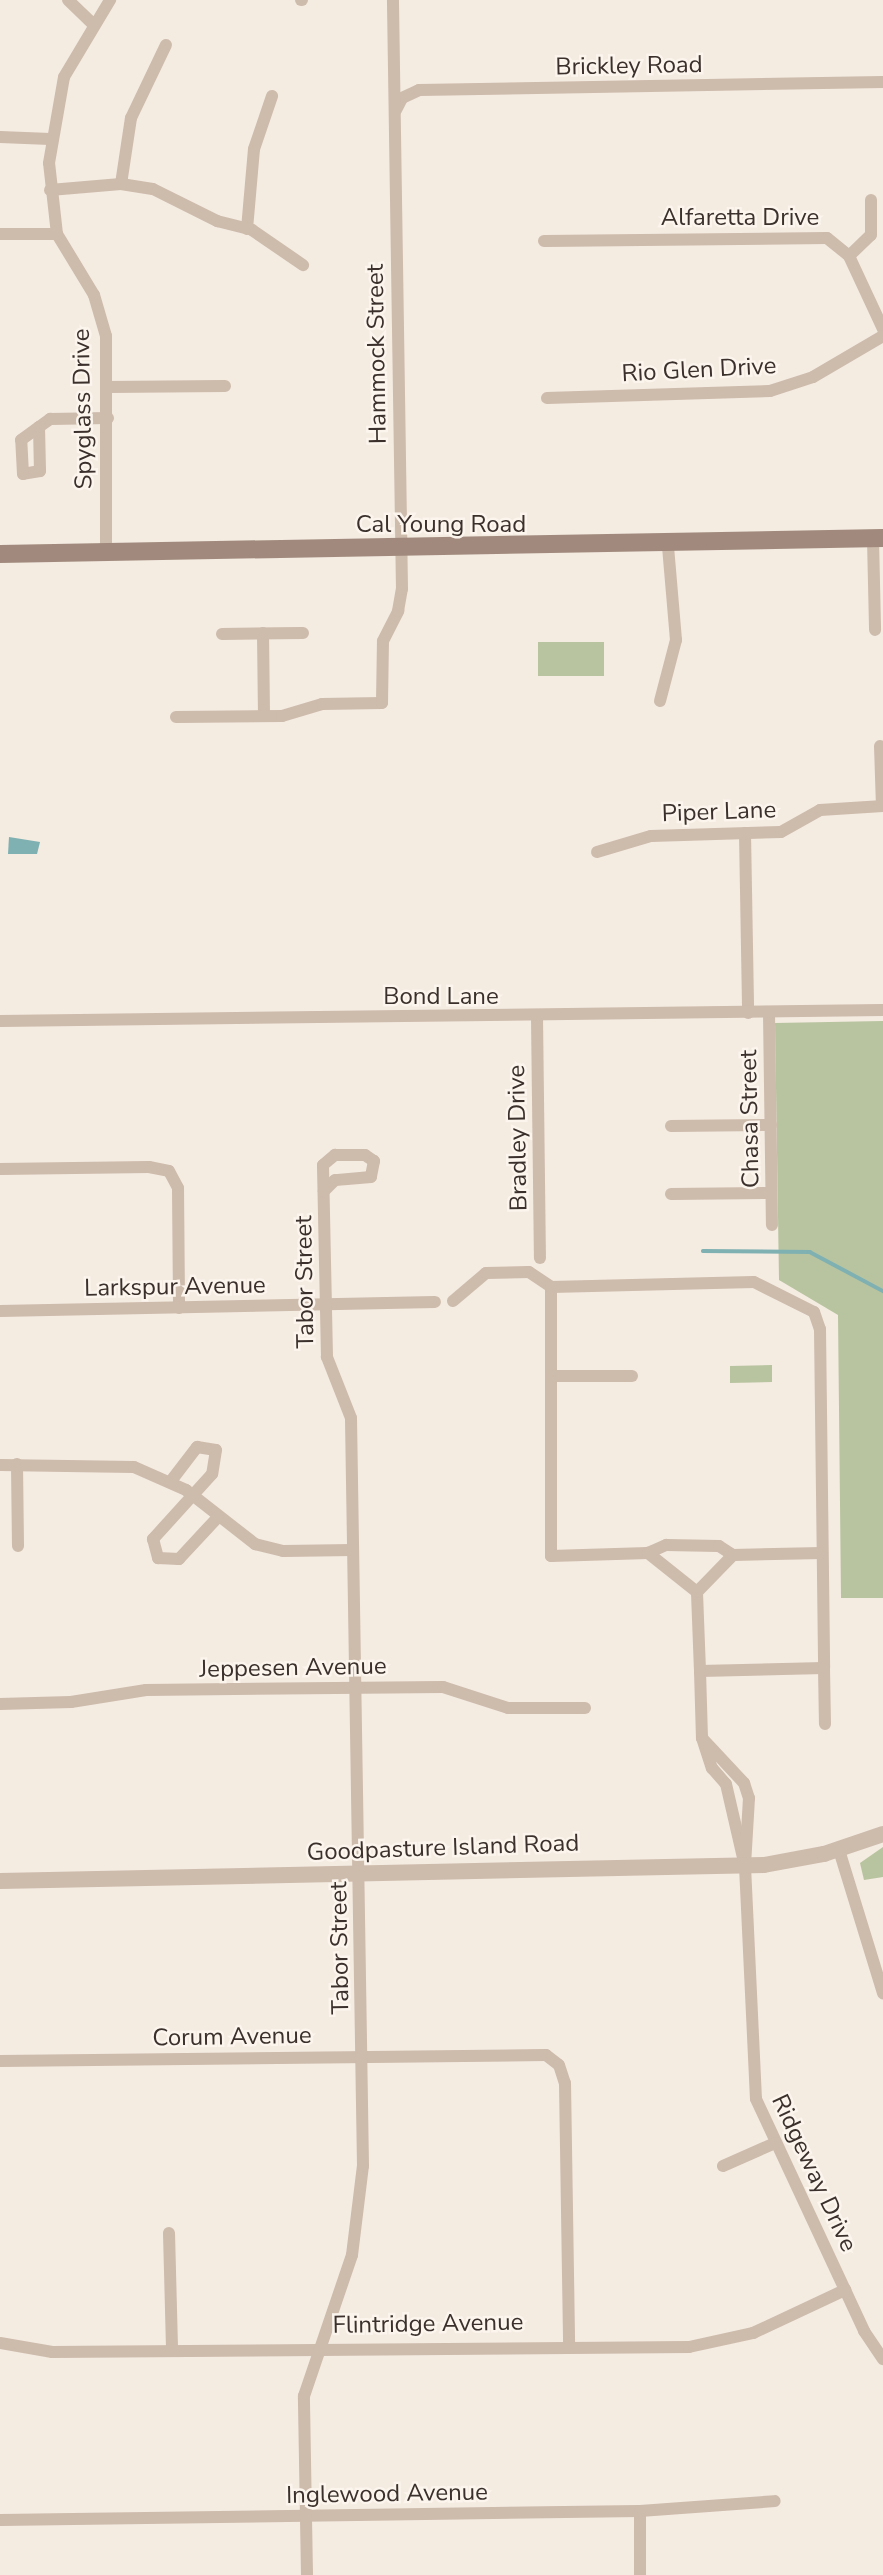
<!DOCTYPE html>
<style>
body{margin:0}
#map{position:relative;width:883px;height:2575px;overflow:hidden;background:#f4ebe1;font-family:"Nunito Sans",sans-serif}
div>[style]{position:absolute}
.green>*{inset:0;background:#b8c4a0}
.water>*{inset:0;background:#7fb0b2}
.stream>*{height:3.5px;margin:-1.75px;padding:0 1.75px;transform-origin:1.75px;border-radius:1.75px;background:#7fb0b2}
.minor>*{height:12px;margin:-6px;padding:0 6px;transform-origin:6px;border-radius:6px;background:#cdbbac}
.tertiary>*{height:16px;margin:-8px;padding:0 8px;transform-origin:8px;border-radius:8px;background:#cdbbac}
.secondary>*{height:18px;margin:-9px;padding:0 9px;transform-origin:9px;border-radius:9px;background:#a18a7d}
span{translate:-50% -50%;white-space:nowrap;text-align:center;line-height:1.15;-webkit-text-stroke:5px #fbf5ee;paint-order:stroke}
.street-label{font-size:24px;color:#3b302b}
</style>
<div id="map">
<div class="green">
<i style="clip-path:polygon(538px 642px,604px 642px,604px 676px,538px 676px)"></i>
<i style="clip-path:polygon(883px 1021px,883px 1598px,841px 1598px,838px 1315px,779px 1280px,775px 1023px)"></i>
<i style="clip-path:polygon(772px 1365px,772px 1382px,730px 1383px,730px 1366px)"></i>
<i style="clip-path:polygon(883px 1847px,883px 1877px,864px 1880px,860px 1863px)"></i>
</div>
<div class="water">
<i style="clip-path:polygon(9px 837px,40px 842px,37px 854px,8px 854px)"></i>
</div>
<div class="stream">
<i style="left:703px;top:1251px;width:107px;rotate:0.5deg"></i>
<i style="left:810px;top:1252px;width:83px;rotate:28.1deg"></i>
</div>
<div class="minor">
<i style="left:68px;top:0;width:33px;rotate:44deg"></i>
<i style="left:301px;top:0;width:1px"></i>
<i style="left:396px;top:110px;width:13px;rotate:-63deg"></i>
<i style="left:402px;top:98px;width:19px;rotate:-25deg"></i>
<i style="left:419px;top:90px;width:464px;rotate:-1deg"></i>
<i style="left:0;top:137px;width:50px;rotate:2.3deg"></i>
<i style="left:121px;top:184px;width:67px;rotate:-81.4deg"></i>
<i style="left:131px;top:118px;width:81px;rotate:-64.4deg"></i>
<i style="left:50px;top:190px;width:71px;rotate:-4.8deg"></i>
<i style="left:121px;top:184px;width:32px;rotate:9deg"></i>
<i style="left:153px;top:189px;width:72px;rotate:26.6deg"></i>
<i style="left:217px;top:221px;width:36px;rotate:14deg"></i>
<i style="left:252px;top:230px;width:62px;rotate:34.5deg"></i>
<i style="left:247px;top:229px;width:80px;rotate:-85deg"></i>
<i style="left:254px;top:149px;width:56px;rotate:-71.2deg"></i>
<i style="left:0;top:234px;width:57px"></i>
<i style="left:544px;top:241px;width:283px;rotate:-0.6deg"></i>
<i style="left:827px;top:238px;width:28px;rotate:39deg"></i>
<i style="left:849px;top:256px;width:81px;rotate:65deg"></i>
<i style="left:849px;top:256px;width:30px;rotate:-44deg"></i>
<i style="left:871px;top:235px;width:35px;rotate:-90deg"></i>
<i style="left:107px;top:387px;width:118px;rotate:-0.5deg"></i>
<i style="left:547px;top:398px;width:223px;rotate:-1.8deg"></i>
<i style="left:770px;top:391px;width:45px;rotate:-18deg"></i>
<i style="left:813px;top:377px;width:81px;rotate:-30.4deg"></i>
<i style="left:39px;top:427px;width:44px;rotate:88.7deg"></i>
<i style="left:40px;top:471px;width:17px;rotate:170deg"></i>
<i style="left:23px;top:474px;width:34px;rotate:-93deg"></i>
<i style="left:21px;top:440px;width:22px;rotate:-36deg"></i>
<i style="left:39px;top:427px;width:14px;rotate:-36deg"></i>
<i style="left:50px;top:419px;width:58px;rotate:-1deg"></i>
<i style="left:873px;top:539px;width:91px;rotate:88.7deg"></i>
<i style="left:106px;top:554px;width:218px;rotate:-90deg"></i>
<i style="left:106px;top:336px;width:43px;rotate:-106.3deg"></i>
<i style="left:94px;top:295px;width:71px;rotate:-121.2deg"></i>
<i style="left:57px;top:234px;width:71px;rotate:-96.4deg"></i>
<i style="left:49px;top:163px;width:87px;rotate:-80.1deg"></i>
<i style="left:64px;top:77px;width:90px;rotate:-59.1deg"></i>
<i style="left:263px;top:633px;width:83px;rotate:89.3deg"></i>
<i style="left:222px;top:634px;width:81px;rotate:-0.7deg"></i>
<i style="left:660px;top:701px;width:63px;rotate:-75.3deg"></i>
<i style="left:676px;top:640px;width:94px;rotate:-94.9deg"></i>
<i style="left:176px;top:717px;width:106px;rotate:-0.5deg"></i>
<i style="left:282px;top:716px;width:42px;rotate:-16.7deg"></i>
<i style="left:322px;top:704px;width:60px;rotate:-1deg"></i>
<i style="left:382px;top:703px;width:62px;rotate:-89.1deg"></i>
<i style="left:383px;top:641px;width:34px;rotate:-63deg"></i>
<i style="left:398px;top:611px;width:22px;rotate:-80deg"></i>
<i style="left:402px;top:589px;width:589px;rotate:-90.88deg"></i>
<i style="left:880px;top:746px;width:60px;rotate:88.1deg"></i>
<i style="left:745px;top:833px;width:180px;rotate:89deg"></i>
<i style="left:597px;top:852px;width:56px;rotate:-16.5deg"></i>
<i style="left:651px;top:836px;width:130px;rotate:-1.8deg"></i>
<i style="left:781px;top:832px;width:45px;rotate:-29.4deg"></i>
<i style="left:820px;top:810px;width:63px;rotate:-3.6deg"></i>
<i style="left:769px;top:1013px;width:212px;rotate:89.2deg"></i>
<i style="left:537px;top:1017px;width:241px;rotate:89.3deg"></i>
<i style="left:0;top:1021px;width:883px;rotate:-0.71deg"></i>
<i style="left:671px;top:1126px;width:100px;rotate:-0.6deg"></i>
<i style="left:0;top:1169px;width:149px;rotate:-0.8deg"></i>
<i style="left:149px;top:1167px;width:20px;rotate:11deg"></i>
<i style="left:169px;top:1171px;width:19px;rotate:62deg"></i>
<i style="left:178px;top:1188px;width:120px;rotate:89.5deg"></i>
<i style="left:671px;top:1194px;width:100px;rotate:-0.6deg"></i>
<i style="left:551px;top:1287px;width:269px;rotate:90deg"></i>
<i style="left:551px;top:1556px;width:97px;rotate:-1.8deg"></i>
<i style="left:453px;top:1301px;width:43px;rotate:-40.3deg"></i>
<i style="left:486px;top:1273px;width:43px;rotate:-1.3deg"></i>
<i style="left:529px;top:1272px;width:27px;rotate:34deg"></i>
<i style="left:551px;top:1287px;width:203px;rotate:-1.4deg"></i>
<i style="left:754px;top:1282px;width:67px;rotate:26.6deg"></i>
<i style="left:814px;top:1312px;width:18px;rotate:71deg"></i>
<i style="left:820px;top:1329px;width:339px;rotate:89.3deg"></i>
<i style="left:824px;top:1668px;width:124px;rotate:178.6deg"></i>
<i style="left:700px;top:1671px;width:67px;rotate:88.3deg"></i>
<i style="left:702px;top:1738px;width:32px;rotate:72deg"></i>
<i style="left:712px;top:1768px;width:21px;rotate:49deg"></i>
<i style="left:726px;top:1784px;width:84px;rotate:77deg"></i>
<i style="left:0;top:1311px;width:435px;rotate:-1.2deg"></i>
<i style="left:551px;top:1376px;width:81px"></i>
<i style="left:17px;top:1464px;width:82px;rotate:89.3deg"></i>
<i style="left:0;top:1465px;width:134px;rotate:0.9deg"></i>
<i style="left:134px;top:1467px;width:57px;rotate:23.9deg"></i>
<i style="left:186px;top:1490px;width:88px;rotate:38deg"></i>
<i style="left:255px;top:1544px;width:29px;rotate:14deg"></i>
<i style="left:283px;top:1551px;width:70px;rotate:-0.8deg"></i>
<i style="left:171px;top:1481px;width:43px;rotate:-52.6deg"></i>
<i style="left:197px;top:1447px;width:19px;rotate:9deg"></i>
<i style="left:216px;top:1450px;width:24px;rotate:99deg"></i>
<i style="left:212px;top:1474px;width:88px;rotate:132.2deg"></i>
<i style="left:153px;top:1539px;width:20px;rotate:75deg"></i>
<i style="left:158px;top:1558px;width:21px;rotate:3deg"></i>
<i style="left:179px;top:1559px;width:57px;rotate:-47.1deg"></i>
<i style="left:697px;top:1592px;width:63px;rotate:-141.5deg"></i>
<i style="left:648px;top:1553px;width:20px;rotate:-24deg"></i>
<i style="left:666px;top:1545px;width:53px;rotate:1.1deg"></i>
<i style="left:719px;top:1546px;width:17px;rotate:33deg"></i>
<i style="left:824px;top:1668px;width:56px;rotate:89deg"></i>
<i style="left:700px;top:1671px;width:79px;rotate:-92.2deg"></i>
<i style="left:697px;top:1592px;width:52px;rotate:-45.8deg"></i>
<i style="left:733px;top:1555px;width:89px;rotate:-1.3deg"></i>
<i style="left:0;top:1704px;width:71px;rotate:-1.6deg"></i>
<i style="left:71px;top:1702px;width:76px;rotate:-9.1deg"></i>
<i style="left:146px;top:1690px;width:297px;rotate:-0.6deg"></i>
<i style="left:443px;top:1687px;width:68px;rotate:17.9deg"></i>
<i style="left:508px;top:1708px;width:77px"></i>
<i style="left:702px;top:1738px;width:62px;rotate:47deg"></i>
<i style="left:744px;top:1783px;width:16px;rotate:72deg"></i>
<i style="left:749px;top:1798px;width:68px;rotate:93.4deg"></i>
<i style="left:745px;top:1866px;width:233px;rotate:87.3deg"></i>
<i style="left:756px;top:2099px;width:256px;rotate:65deg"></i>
<i style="left:864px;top:2331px;width:34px;rotate:56deg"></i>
<i style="left:839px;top:1850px;width:150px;rotate:72.9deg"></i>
<i style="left:0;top:2061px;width:546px;rotate:-0.63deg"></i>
<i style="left:546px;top:2055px;width:16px;rotate:38deg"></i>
<i style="left:559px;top:2065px;width:19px;rotate:72deg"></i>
<i style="left:565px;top:2083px;width:261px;rotate:89.1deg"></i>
<i style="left:723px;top:2166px;width:57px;rotate:-23.9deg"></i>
<i style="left:169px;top:2233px;width:116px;rotate:88.5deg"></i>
<i style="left:0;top:2343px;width:53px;rotate:9.8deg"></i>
<i style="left:52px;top:2352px;width:637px;rotate:-0.45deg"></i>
<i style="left:689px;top:2347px;width:66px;rotate:-12.3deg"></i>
<i style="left:753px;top:2333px;width:102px;rotate:-25.1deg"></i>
<i style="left:640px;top:2511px;width:64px;rotate:90deg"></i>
<i style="left:0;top:2520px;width:640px;rotate:-0.81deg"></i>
<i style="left:640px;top:2511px;width:135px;rotate:-4.2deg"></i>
<i style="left:307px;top:2575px;width:179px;rotate:-91deg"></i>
<i style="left:304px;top:2396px;width:149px;rotate:-71.2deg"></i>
<i style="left:352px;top:2255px;width:90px;rotate:-83deg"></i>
<i style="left:363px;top:2166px;width:748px;rotate:-90.92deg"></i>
<i style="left:351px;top:1418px;width:66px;rotate:-111.5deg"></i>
<i style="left:327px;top:1357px;width:192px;rotate:-91.2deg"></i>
<i style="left:323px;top:1165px;width:16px;rotate:-40deg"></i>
<i style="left:335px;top:1155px;width:30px"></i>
<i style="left:365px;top:1155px;width:11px;rotate:34deg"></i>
<i style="left:374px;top:1161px;width:16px;rotate:101deg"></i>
<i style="left:371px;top:1177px;width:36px;rotate:175deg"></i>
<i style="left:335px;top:1180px;width:16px;rotate:135deg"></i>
</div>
<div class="tertiary">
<i style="left:0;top:1881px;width:764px;rotate:-1.2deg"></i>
<i style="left:764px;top:1865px;width:61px;rotate:-10.4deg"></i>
<i style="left:824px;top:1854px;width:62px;rotate:-18.7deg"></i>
</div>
<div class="secondary">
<i style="left:0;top:554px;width:883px;rotate:-1.04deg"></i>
</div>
<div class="street-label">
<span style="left:629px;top:66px;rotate:-1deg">Brickley Road</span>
<span style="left:740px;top:218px">Alfaretta Drive</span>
<span style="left:377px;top:354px;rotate:-91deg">Hammock Street</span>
<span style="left:699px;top:370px;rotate:-3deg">Rio Glen Drive</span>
<span style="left:83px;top:409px;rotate:-91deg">Spyglass Drive</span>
<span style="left:441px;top:525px">Cal Young Road</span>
<span style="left:719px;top:812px;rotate:-2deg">Piper Lane</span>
<span style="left:441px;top:997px">Bond Lane</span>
<span style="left:750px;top:1119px;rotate:-91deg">Chasa Street</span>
<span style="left:518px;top:1138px;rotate:-91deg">Bradley Drive</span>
<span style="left:305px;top:1282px;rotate:-91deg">Tabor Street</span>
<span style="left:175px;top:1287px;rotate:-1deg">Larkspur Avenue</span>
<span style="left:293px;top:1668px;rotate:-1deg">Jeppesen Avenue</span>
<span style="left:443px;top:1848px;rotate:-2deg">Goodpasture Island Road</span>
<span style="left:340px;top:1948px;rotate:-91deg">Tabor Street</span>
<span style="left:232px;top:2037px;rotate:-1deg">Corum Avenue</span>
<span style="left:814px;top:2173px;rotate:65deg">Ridgeway Drive</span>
<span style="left:428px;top:2324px;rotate:-1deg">Flintridge Avenue</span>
<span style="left:387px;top:2494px;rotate:-1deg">Inglewood Avenue</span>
</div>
</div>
